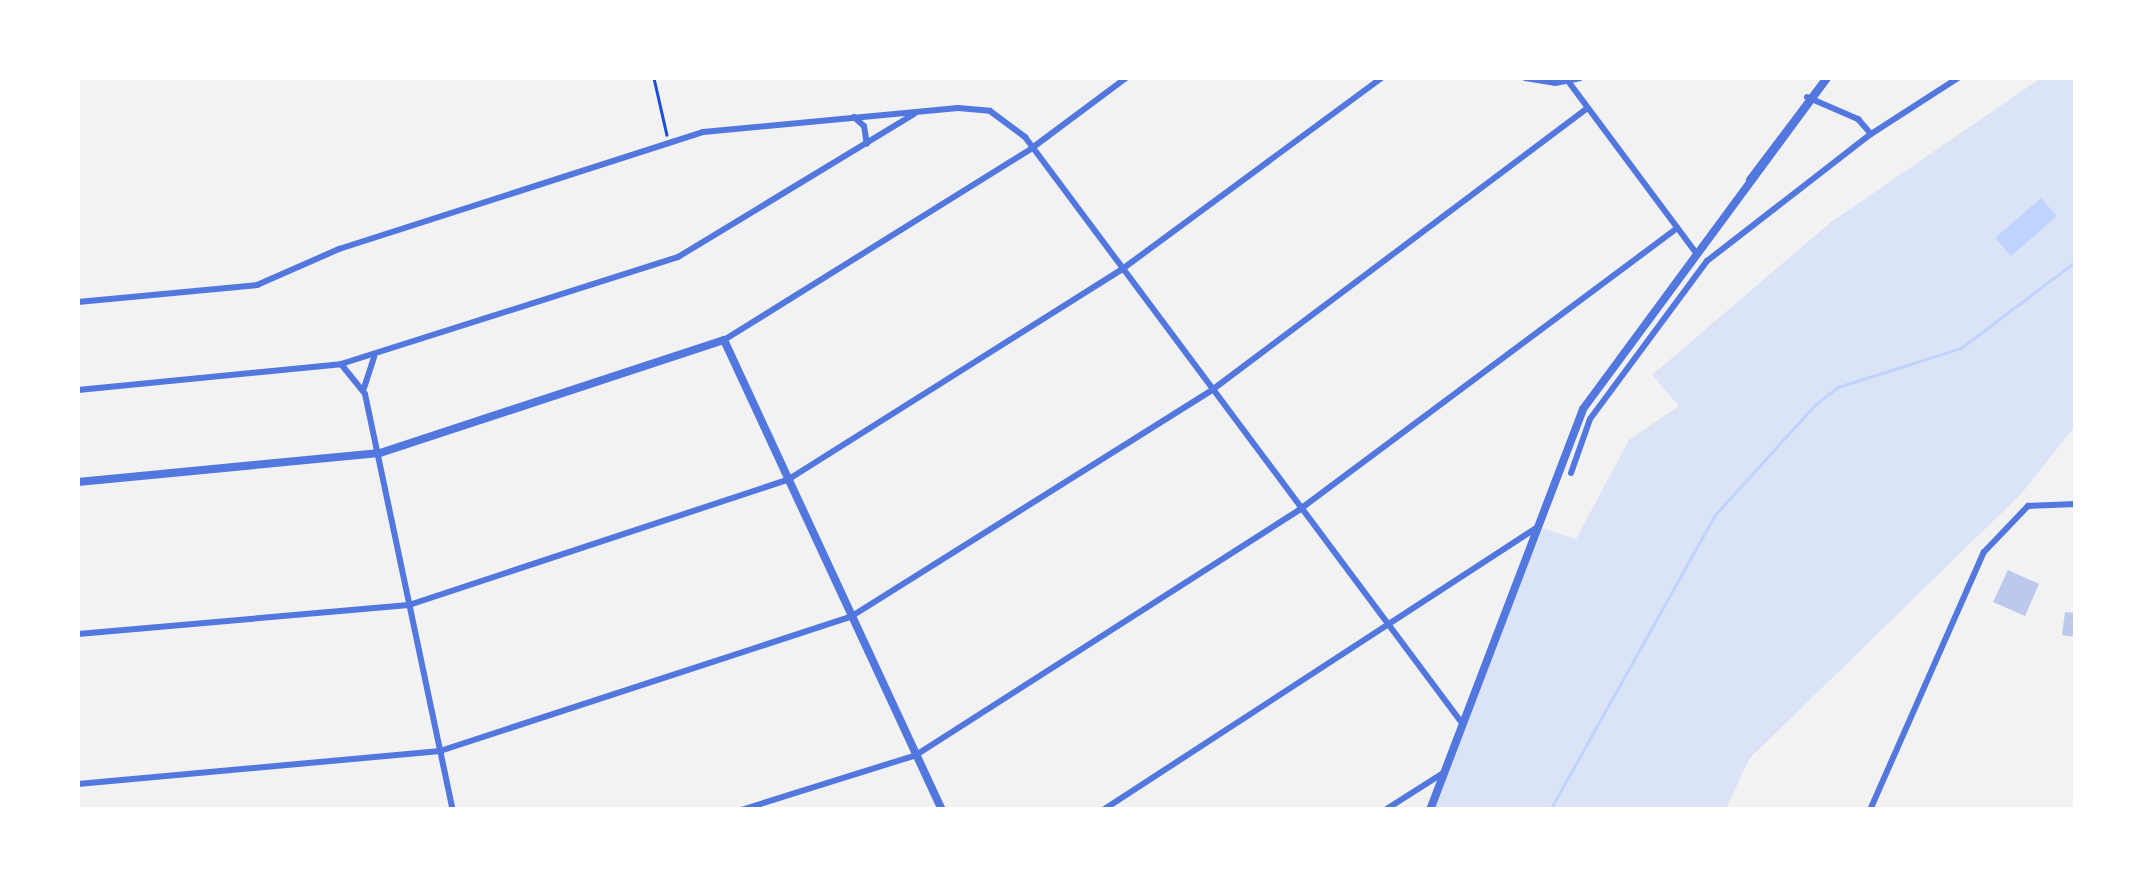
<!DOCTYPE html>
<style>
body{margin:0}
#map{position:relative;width:2153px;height:887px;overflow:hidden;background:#f2f2f2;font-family:"Exo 2",sans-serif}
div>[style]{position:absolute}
.green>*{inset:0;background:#dbe4f7}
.water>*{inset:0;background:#bfd3fe}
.stream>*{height:2.5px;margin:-1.25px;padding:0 1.25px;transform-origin:1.25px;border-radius:1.25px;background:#bfd3fe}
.building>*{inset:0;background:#bdc9ec}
.path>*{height:2.5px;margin:-1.25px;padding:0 1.25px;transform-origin:1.25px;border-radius:1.25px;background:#1d4ed8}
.minor>*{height:6px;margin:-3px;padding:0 3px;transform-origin:3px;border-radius:3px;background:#5277de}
.tertiary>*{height:8px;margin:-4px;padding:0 4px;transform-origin:4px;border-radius:4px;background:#5277de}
span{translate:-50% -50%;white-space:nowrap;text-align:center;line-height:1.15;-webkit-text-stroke:10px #fff;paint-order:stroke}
.frame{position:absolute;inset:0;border:80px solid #fff;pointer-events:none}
</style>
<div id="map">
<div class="green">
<i style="clip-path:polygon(2041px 78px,2075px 78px,2075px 426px,2022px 493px,1749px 759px,1726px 809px,1429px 810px,1542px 528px,1576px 539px,1629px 440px,1679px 406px,1652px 375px,1831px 222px)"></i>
</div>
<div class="water">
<i style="clip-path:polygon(2041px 198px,2057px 216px,2011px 256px,1995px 238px)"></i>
</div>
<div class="stream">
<i style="left:1550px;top:810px;width:337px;rotate:-60.8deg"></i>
<i style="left:1714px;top:516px;width:151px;rotate:-47.7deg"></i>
<i style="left:1816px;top:404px;width:28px;rotate:-38deg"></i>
<i style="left:1838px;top:387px;width:129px;rotate:-17.6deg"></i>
<i style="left:1961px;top:348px;width:144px;rotate:-37.1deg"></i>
</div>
<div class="building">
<i style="clip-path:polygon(2008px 570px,2039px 584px,2025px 616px,1993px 602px)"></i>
<i style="clip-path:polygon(2065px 612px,2076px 613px,2076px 637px,2062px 635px)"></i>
</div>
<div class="path">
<i style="left:654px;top:78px;width:58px;rotate:77.2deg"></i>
</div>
<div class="minor">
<i style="left:1525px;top:78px;width:30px;rotate:9deg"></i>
<i style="left:1555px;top:83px;width:25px;rotate:-11deg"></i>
<i style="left:1568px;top:81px;width:216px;rotate:53.3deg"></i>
<i style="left:1807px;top:97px;width:56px;rotate:23.3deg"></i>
<i style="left:1858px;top:119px;width:20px;rotate:49deg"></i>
<i style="left:854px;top:117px;width:13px;rotate:42deg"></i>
<i style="left:864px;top:126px;width:18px;rotate:81deg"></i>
<i style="left:78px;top:302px;width:180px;rotate:-5.4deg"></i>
<i style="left:257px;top:285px;width:90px;rotate:-23.7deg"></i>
<i style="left:339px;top:249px;width:382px;rotate:-17.8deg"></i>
<i style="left:703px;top:132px;width:256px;rotate:-5.4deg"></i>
<i style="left:958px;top:108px;width:32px;rotate:5deg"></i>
<i style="left:990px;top:111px;width:44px;rotate:36.6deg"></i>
<i style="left:1025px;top:137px;width:731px;rotate:53.29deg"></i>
<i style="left:724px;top:340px;width:363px;rotate:-31.9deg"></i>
<i style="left:1032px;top:148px;width:117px;rotate:-36.7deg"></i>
<i style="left:341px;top:364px;width:38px;rotate:51deg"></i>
<i style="left:365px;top:394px;width:425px;rotate:78.1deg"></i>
<i style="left:364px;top:388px;width:33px;rotate:-72deg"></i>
<i style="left:78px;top:390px;width:264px;rotate:-5.6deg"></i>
<i style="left:341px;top:364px;width:354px;rotate:-17.6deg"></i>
<i style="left:678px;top:257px;width:276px;rotate:-31.2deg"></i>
<i style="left:1571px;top:473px;width:57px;rotate:-70.6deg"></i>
<i style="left:1590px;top:419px;width:197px;rotate:-53.5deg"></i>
<i style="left:1707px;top:261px;width:207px;rotate:-37.8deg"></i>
<i style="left:1871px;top:134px;width:103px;rotate:-32.8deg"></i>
<i style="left:78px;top:634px;width:332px;rotate:-5deg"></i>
<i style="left:409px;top:605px;width:400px;rotate:-18.3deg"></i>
<i style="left:789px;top:479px;width:392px;rotate:-32.2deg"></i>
<i style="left:1121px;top:270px;width:323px;rotate:-36.4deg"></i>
<i style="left:78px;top:784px;width:364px;rotate:-5.2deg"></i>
<i style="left:440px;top:751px;width:434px;rotate:-18.1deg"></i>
<i style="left:852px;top:616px;width:425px;rotate:-32.1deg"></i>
<i style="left:1212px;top:390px;width:469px;rotate:-36.9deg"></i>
<i style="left:741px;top:810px;width:183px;rotate:-17.4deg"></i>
<i style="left:916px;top:755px;width:455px;rotate:-32.6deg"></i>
<i style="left:1299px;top:510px;width:472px;rotate:-36.7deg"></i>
<i style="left:1103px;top:810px;width:517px;rotate:-33.07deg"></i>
<i style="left:1385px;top:810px;width:69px;rotate:-32.5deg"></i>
<i style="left:1870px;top:810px;width:282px;rotate:-66.2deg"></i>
<i style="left:1984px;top:552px;width:64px;rotate:-46.3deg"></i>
<i style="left:2028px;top:506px;width:48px;rotate:-2.4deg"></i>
</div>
<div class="tertiary">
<i style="left:1750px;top:180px;width:126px;rotate:-53deg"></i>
<i style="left:78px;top:482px;width:303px;rotate:-5.5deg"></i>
<i style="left:380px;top:453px;width:362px;rotate:-18.2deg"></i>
<i style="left:724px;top:340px;width:518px;rotate:65.12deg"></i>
<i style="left:1430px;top:810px;width:429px;rotate:-69.1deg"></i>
<i style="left:1583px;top:409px;width:411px;rotate:-53.6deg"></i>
</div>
<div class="frame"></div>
</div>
